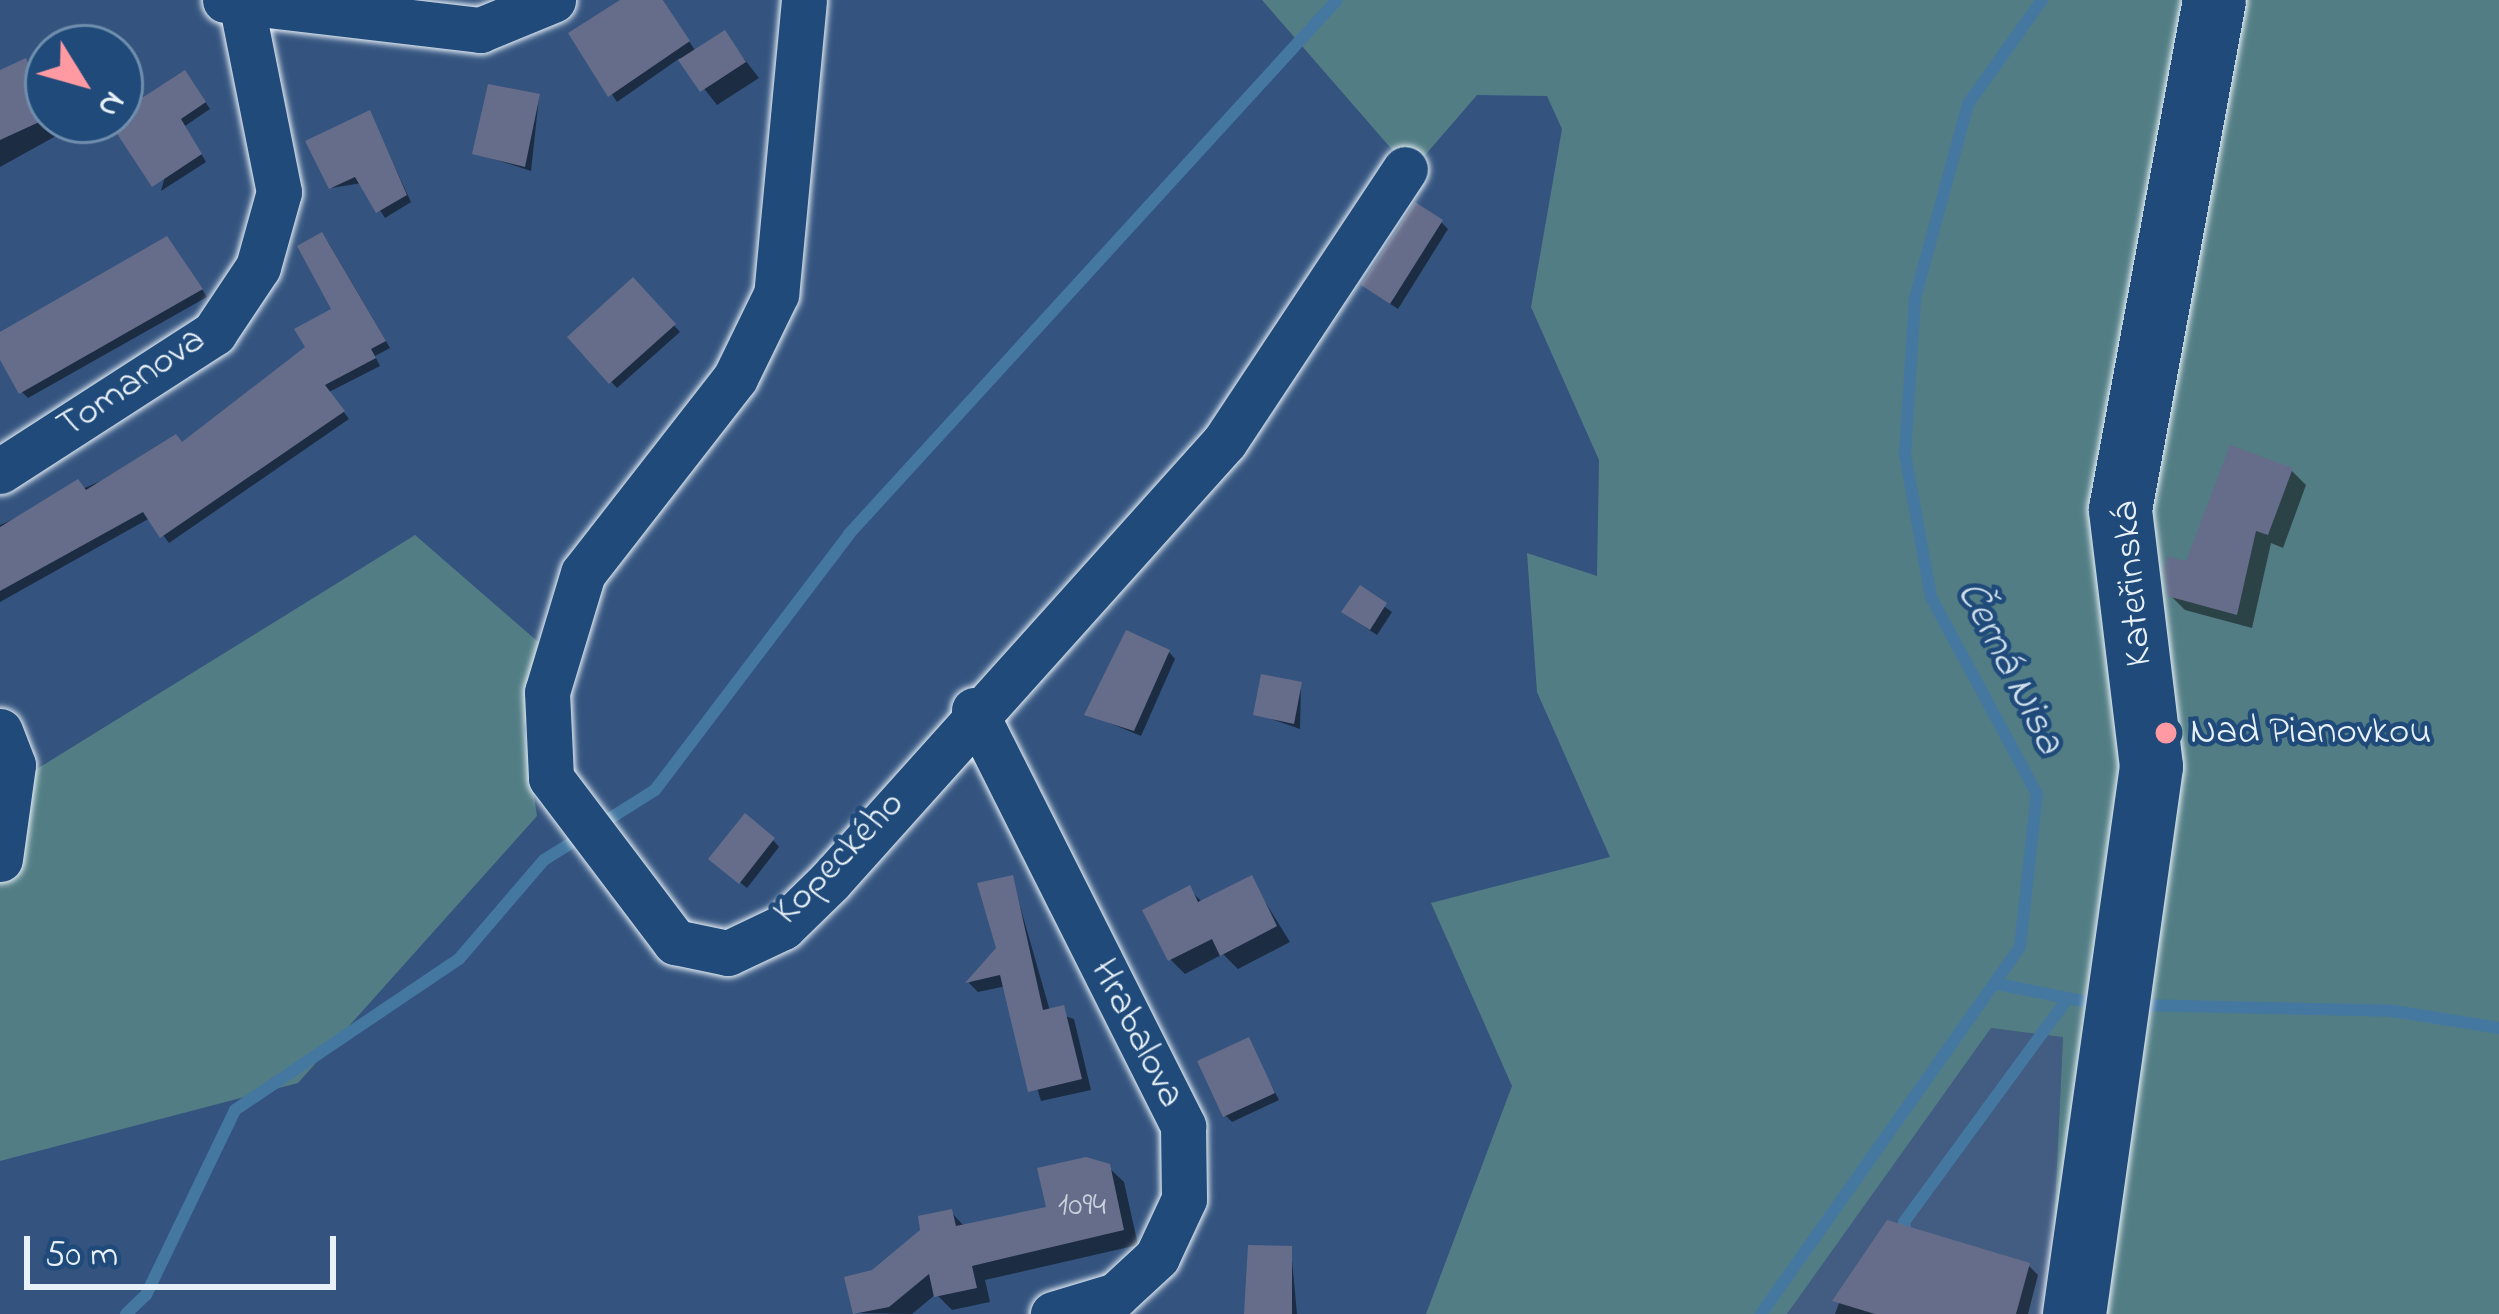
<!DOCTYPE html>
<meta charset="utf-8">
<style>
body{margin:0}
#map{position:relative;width:2499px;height:1314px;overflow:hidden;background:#34547f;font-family:"Indie Flower",sans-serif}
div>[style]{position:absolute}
.built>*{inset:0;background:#435c82}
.green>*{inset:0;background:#527d84}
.shadow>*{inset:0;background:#0007}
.stream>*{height:12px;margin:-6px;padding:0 6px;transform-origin:6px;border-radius:6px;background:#4478a1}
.building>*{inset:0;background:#666d8a}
.roads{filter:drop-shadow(0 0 3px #e8f1f8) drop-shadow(0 0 3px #e8f1f8)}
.street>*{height:45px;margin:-22.5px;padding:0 22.5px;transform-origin:22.5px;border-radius:22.5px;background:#1f4a7a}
.secondary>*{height:63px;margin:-31.5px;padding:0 31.5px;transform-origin:31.5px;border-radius:31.5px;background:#1f4a7a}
.dots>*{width:33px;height:33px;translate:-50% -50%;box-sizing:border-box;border:6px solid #1f4a7a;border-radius:50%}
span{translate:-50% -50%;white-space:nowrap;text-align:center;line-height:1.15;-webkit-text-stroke:9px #1f4a7a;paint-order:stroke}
.number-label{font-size:33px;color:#c8d0dc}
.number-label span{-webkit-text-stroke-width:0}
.street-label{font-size:39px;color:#e8f1f8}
.poi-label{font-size:39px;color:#e8f1f8}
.left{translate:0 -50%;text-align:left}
.water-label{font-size:42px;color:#cfdfeb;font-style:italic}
.north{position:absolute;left:24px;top:24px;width:120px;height:120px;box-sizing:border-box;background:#1f4a7a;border:3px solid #6f8dac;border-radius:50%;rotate:127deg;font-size:33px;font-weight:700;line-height:48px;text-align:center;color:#e8f1f8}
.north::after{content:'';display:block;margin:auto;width:42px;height:54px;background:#ff9aa2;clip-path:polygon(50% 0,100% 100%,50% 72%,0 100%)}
.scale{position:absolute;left:24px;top:1236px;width:312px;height:54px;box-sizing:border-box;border:6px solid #e8f1f8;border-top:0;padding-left:15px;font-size:36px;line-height:42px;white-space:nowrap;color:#e8f1f8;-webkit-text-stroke:9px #1f4a7a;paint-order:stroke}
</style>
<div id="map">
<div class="built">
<i style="clip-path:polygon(1990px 1028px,2063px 1036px,2050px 1314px,1787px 1314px)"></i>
</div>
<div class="green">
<i style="clip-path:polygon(1262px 0,2499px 0,2499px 1314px,2050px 1314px,2063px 1037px,1991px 1028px,1787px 1314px,1426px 1314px,1512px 1086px,1431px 903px,1610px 857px,1537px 692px,1527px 553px,1597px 576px,1599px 460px,1531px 307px,1562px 129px,1547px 96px,1477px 95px,1401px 183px,1395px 153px)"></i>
<i style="clip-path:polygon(415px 535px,544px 647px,524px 728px,537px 816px,298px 1083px,0 1161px,0 858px,32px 772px)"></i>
</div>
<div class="shadow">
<i style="clip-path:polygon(625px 0,663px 0,696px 52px,725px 34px,759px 78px,717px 105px,680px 58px,617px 102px,572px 34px)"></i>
<i style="clip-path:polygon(25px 61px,48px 93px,48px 120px,65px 131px,0 167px,0 76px)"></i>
<i style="clip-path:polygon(191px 80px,210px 109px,185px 126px,206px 162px,161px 191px)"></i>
<i style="clip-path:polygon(539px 97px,531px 171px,475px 153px)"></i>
<i style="clip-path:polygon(370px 113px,411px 202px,385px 218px,362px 183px,331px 188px)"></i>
<i style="clip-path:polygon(1441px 222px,1448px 229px,1398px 309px,1371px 291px)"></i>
<i style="clip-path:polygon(328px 242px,390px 348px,375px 356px,380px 366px,329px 392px,349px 419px,169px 543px,150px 518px,0 602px,0 525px,183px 445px,309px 348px,335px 310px)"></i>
<i style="clip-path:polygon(174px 247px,207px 297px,28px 398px,22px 392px,0 336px)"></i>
<i style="clip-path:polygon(633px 281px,680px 332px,617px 388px,571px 338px)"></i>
<i style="clip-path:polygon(2291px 470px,2306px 485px,2283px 548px,2271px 543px,2252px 628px,2185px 610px,2170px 595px,2188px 565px)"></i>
<i style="clip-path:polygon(1360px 589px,1392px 612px,1377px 635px,1351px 618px)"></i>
<i style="clip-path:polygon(1169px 652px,1175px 659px,1141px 736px,1088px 714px)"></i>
<i style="clip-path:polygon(1301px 684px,1300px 729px,1257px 714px)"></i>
<i style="clip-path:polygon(773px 840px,779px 847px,747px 888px,719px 865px)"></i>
<i style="clip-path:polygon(1012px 878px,1050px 1011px,1074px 1019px,1091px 1090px,1041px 1101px,1006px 986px,978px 992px,969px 983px,1000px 949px)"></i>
<i style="clip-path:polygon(1251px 879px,1290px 942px,1238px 969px,1223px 954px,1185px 974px,1170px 959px,1189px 889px,1203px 903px)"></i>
<i style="clip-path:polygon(1248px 1041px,1279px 1100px,1232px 1122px,1225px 1115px)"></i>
<i style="clip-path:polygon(1108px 1167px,1124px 1182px,1138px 1245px,985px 1280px,990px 1302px,952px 1310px,936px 1294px,912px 1314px,856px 1313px,873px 1273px,951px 1212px,965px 1227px,1049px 1209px)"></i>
<i style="clip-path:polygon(1291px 1249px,1297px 1314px,1247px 1314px)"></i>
<i style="clip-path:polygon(2029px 1266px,2038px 1275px,2028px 1314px,1835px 1314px,1845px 1287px)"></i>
</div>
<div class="stream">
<i style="left:1998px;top:984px;width:101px;rotate:11.4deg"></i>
<i style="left:2136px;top:1005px;width:257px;rotate:1.3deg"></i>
<i style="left:2393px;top:1011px;width:107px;rotate:9.1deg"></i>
<i style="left:1907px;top:1241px;width:19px;rotate:-99deg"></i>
<i style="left:1904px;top:1222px;width:271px;rotate:-53.8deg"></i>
<i style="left:126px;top:1314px;width:28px;rotate:-44deg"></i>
<i style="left:146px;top:1295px;width:205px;rotate:-64.3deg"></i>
<i style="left:235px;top:1110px;width:270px;rotate:-34deg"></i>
<i style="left:459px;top:959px;width:130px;rotate:-49.4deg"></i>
<i style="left:544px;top:860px;width:131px;rotate:-32.2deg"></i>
<i style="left:655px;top:790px;width:321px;rotate:-52.8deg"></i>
<i style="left:849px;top:534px;width:723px;rotate:-47.58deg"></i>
<i style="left:1761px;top:1314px;width:449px;rotate:-54.8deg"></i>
<i style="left:2020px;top:947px;width:154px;rotate:-83.7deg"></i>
<i style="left:2037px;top:794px;width:224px;rotate:-118.3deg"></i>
<i style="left:1931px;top:597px;width:145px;rotate:-100.3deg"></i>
<i style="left:1905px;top:454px;width:156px;rotate:-86.3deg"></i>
<i style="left:1915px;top:298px;width:201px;rotate:-74.7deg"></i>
<i style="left:1968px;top:104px;width:128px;rotate:-54.6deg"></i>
</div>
<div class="building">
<i style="clip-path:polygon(620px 0,663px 0,690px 41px,608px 97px,568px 33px)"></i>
<i style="clip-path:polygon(725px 30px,746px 62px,700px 92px,678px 60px)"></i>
<i style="clip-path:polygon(26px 58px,48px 118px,0 140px,0 70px)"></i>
<i style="clip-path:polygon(185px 70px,206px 102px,181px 119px,202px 154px,152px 187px,108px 120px)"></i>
<i style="clip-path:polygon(488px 84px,540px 94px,525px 167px,472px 154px)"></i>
<i style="clip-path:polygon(370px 110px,407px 195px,376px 213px,355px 177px,329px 189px,305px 141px)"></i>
<i style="clip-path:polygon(1415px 202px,1443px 220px,1390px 304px,1361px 285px)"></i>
<i style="clip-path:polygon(322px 232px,386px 341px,371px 349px,376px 358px,325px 385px,345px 411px,160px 538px,143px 512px,0 591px,0 527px,78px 479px,86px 490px,176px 434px,182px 442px,305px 347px,294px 329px,331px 309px,297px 246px)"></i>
<i style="clip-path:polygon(167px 236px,203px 289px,19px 394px,0 360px,0 332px)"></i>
<i style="clip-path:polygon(633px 277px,676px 324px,609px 384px,567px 337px)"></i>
<i style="clip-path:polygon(2230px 445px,2293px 468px,2268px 535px,2256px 531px,2237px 615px,2167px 596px,2164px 569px,2167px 556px,2186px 561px)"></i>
<i style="clip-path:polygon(1360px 585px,1387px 603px,1370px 630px,1341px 612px)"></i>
<i style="clip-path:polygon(1126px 630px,1170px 650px,1134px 731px,1084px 715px)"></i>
<i style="clip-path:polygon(1261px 674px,1302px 682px,1294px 724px,1253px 715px)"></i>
<i style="clip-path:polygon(745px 813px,775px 838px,739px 884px,708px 859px)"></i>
<i style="clip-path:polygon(1013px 875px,1043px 1010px,1064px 1005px,1082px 1079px,1028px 1092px,1000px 975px,965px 983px,996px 948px,977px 883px)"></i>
<i style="clip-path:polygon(1252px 875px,1277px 926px,1220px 956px,1212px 939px,1168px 961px,1142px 910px,1190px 885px,1198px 902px)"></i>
<i style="clip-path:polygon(1249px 1037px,1275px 1093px,1223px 1117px,1197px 1061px)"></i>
<i style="clip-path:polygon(1086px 1157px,1110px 1164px,1124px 1230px,972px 1266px,977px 1288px,934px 1297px,929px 1274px,889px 1307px,853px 1314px,844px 1277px,872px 1270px,920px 1230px,918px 1216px,952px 1209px,956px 1226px,1046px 1207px,1037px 1168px)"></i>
<i style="clip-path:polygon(1887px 1220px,2030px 1263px,2016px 1314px,1875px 1314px,1832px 1301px)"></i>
<i style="clip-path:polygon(1248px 1245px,1292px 1246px,1292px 1314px,1244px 1314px)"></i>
</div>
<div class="roads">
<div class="street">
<i style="left:225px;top:0;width:257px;rotate:6.7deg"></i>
<i style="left:480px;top:30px;width:79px;rotate:-22.3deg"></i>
<i style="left:804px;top:0;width:295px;rotate:95.4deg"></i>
<i style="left:776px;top:294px;width:93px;rotate:116deg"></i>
<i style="left:735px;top:378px;width:247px;rotate:127.9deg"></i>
<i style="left:583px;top:573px;width:124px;rotate:106.8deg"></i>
<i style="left:547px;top:692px;width:86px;rotate:87.3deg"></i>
<i style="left:551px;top:778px;width:206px;rotate:52.9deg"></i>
<i style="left:675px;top:942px;width:54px;rotate:11.7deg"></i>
<i style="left:728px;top:953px;width:61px;rotate:-25.3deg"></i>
<i style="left:783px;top:927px;width:66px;rotate:-44.4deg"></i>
<i style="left:830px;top:881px;width:591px;rotate:-48.08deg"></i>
<i style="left:1225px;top:441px;width:326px;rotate:-56.5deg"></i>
<i style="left:0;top:471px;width:255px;rotate:-32.8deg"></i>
<i style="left:214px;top:333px;width:79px;rotate:-56.3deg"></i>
<i style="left:258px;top:267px;width:78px;rotate:-74.4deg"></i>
<i style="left:279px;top:192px;width:194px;rotate:-101.3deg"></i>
<i style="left:974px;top:710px;width:466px;rotate:63.3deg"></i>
<i style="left:1183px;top:1126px;width:73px;rotate:89.2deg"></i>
<i style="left:1184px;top:1199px;width:64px;rotate:115deg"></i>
<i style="left:1157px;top:1257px;width:56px;rotate:137.2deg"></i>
<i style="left:1116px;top:1295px;width:66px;rotate:163.2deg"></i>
<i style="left:0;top:731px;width:36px;rotate:69deg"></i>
<i style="left:13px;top:765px;width:95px;rotate:97.9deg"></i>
</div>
<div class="secondary">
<i style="left:2074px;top:1314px;width:553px;rotate:-82deg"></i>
<i style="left:2151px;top:766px;width:259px;rotate:-96.9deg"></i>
<i style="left:2120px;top:509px;width:518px;rotate:-79.54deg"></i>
</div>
</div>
<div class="dots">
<i style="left:2166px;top:733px;background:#ff9aa2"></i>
</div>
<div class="number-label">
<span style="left:1082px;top:1207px">1094</span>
</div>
<div class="street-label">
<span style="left:132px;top:384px;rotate:-34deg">Tomanova</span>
<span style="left:2134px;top:584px;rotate:-95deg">Kateřinská</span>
<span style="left:840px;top:859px;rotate:-46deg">Kopeckého</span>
<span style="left:1136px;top:1034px;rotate:63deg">Hrabalova</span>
</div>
<div class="poi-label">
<span class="left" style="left:2190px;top:733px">Nad Pianovkou</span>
</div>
<div class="water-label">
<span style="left:2009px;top:668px;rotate:63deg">Černá Nisa</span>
</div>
<div class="north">N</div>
<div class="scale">50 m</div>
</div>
